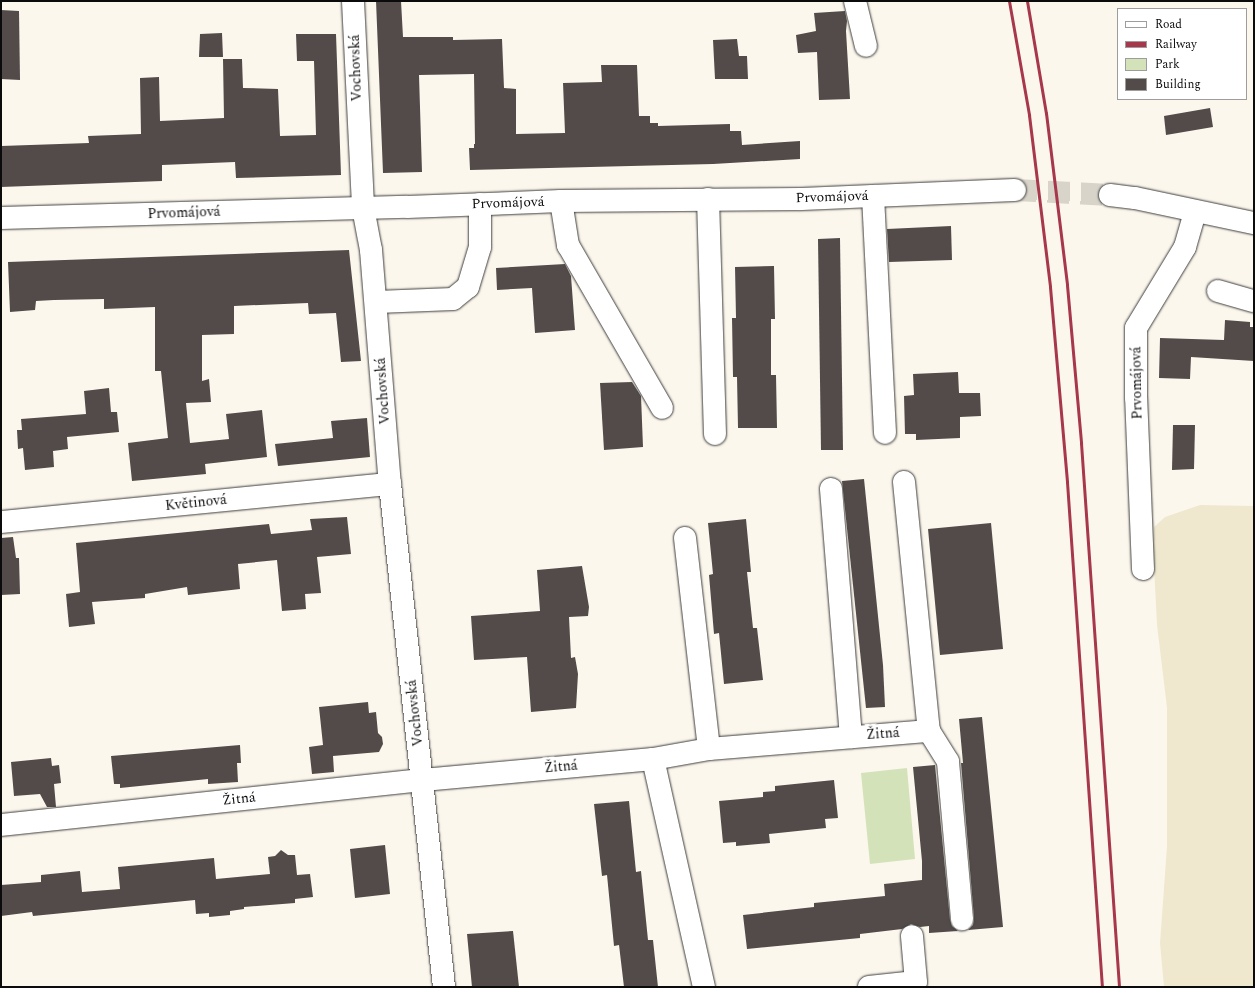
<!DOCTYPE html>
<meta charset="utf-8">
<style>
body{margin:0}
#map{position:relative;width:1255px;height:988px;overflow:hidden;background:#fcf7ec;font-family:Spectral,serif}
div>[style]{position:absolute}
.farmland>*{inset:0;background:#efe8cf}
.green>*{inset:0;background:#d4e2ba}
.building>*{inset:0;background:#524b49}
.minor-tunnel>*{height:22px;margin-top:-11px;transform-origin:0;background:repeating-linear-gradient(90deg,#d8d4ca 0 22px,transparent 0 33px)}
.roads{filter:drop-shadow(0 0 1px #3e3e3e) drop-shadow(0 0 1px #3e3e3e)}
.minor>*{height:22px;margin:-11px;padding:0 11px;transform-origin:11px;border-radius:11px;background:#fff}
.rail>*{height:3px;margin:-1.5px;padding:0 1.5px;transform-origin:1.5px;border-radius:1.5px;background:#a7374a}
span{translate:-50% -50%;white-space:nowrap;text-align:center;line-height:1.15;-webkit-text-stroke:4px #fff;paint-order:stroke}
.street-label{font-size:14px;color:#0b0b0b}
.frame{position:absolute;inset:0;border:2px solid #0b0b0b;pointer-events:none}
.legend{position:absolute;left:1117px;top:8px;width:130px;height:92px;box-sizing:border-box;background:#fff;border:1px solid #9d9d9d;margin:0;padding:5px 7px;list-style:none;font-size:12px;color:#0b0b0b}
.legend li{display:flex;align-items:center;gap:8px;height:20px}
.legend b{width:20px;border:1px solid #9d9d9d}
</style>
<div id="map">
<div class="farmland">
<i style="clip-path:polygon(1200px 505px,1254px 506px,1254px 987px,1164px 987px,1160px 943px,1167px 846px,1167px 708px,1157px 625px,1153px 548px,1154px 527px,1165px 517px)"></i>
</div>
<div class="green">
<i style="clip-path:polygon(907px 768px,915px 859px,870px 864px,861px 773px)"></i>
</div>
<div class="building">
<i style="clip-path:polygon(376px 1px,401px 1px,403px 37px,453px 37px,453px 40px,502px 39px,504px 88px,516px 89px,516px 134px,565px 133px,563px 83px,602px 82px,601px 65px,637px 65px,639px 116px,650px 116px,650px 123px,658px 123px,658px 126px,730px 124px,730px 131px,741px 131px,742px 145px,800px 141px,800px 159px,713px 164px,470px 170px,469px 148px,474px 148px,474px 144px,475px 144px,474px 74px,419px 75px,422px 172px,383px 173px)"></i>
<i style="clip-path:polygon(1px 10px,19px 11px,20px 80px,1px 79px)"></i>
<i style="clip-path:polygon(845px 11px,847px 21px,846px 31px,850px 99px,819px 100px,817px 52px,798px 53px,796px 35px,816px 31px,814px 13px)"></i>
<i style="clip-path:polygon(222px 33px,223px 57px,199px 57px,200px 34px)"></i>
<i style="clip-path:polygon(296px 34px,336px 34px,341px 175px,236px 178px,235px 162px,162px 165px,162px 181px,1px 187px,1px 146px,89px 143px,88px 136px,141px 134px,140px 78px,159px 77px,160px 121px,224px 118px,223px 59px,242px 59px,243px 88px,278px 89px,280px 136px,316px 135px,314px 61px,297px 61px)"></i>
<i style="clip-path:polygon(737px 39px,739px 56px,747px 56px,748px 79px,715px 79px,713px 40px)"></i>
<i style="clip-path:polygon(1210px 108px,1213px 127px,1166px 135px,1164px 116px)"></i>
<i style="clip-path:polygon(951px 226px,952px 260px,889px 262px,887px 229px)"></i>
<i style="clip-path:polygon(840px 238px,843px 450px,821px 450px,818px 239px)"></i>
<i style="clip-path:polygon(349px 250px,361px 361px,341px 362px,336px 313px,309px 314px,308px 303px,234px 306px,234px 334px,202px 335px,202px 381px,209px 379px,211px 402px,186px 403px,190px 443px,229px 439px,226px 414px,262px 410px,267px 457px,205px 464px,206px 474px,132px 481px,128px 443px,168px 438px,161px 371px,155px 371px,155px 307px,104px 309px,104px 299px,54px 300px,36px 301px,35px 310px,10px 312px,8px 262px)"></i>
<i style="clip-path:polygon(565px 264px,571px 276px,575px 330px,535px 333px,532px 288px,497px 290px,496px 268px)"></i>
<i style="clip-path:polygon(774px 266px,775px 319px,771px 319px,771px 375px,776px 375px,777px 428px,738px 428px,737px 377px,733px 377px,732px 318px,736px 318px,735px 267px)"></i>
<i style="clip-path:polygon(1225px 320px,1250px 322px,1250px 327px,1254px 327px,1254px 361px,1191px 357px,1190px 379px,1159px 378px,1160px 338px,1224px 340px)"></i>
<i style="clip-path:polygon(958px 372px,959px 393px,980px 393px,981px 416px,960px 417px,960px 438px,916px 440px,916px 434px,905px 434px,904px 396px,914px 395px,913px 374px)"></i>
<i style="clip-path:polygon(632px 382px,641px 396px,643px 447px,604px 450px,600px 383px)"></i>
<i style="clip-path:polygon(109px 388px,111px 412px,117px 412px,119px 432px,67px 437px,68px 449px,53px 451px,54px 467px,25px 470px,23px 448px,18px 449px,17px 430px,22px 430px,21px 419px,86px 414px,84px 391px)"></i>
<i style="clip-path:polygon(367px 418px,370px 457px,278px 466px,275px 444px,333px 438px,331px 421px)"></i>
<i style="clip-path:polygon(1173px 425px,1195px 425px,1194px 469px,1172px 470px)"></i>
<i style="clip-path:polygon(864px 479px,883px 665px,885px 707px,866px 708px,842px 481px)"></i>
<i style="clip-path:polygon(347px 517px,351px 554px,317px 557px,321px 593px,305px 594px,306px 609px,282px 611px,277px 560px,238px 564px,240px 589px,188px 595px,187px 587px,145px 594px,145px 598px,92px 602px,95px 624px,69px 627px,66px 594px,80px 592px,76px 543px,269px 524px,271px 534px,312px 530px,310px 519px)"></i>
<i style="clip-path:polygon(746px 519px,751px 572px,747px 572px,753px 628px,757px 628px,763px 680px,724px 684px,719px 633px,714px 634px,709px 575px,713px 574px,708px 523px)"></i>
<i style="clip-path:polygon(991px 523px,1003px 649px,940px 655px,928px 529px)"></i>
<i style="clip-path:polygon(13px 537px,16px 558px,19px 558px,20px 594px,1px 595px,1px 538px)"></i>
<i style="clip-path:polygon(582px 566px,589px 607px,588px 616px,569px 617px,571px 658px,575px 657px,578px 674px,576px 708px,531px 712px,527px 657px,474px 660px,471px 616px,540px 611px,537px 570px)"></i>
<i style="clip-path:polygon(368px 702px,369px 713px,376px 712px,378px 733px,382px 737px,383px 744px,379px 752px,333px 756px,334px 772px,312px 774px,309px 747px,323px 745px,319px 707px)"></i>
<i style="clip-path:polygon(982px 717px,1003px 927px,968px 930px,973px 925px,974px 918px,961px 763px,963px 763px,959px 719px)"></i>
<i style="clip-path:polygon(240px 745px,241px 763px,237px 763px,238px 782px,208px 784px,208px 779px,120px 788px,120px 784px,114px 784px,111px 756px)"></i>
<i style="clip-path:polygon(51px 758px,52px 766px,59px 765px,61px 783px,54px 784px,56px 807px,47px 807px,40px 794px,14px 796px,11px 762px)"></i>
<i style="clip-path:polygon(935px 765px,950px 920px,952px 926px,958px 931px,929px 933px,929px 926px,920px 927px,911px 924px,902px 929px,860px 934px,860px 938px,747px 949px,743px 915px,814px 907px,814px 903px,885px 896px,884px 884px,922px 880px,922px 861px,913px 767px)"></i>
<i style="clip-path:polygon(834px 780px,838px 818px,825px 819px,826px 828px,769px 834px,770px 843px,736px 846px,736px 842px,723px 843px,719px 801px,763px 797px,763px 792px,775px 791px,775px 786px)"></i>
<i style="clip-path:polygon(629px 801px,636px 872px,641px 871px,648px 940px,653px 940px,658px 987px,624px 987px,619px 945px,614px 946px,607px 875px,602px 876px,594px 804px)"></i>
<i style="clip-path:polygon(385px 845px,390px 894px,355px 898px,350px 849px)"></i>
<i style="clip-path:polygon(281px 850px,288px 855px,295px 855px,297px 875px,310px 874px,313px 897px,295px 899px,295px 903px,244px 907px,244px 909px,230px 911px,230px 915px,209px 917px,209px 913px,196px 914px,195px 900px,33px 916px,32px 912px,1px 916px,1px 885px,41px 882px,41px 875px,80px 871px,82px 892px,120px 889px,118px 867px,214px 858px,216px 879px,270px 874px,268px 857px,275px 856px)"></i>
<i style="clip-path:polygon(513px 931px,519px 987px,472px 987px,467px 934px)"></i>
</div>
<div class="minor-tunnel">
<i style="left:1015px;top:190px;width:95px;rotate:3deg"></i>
</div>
<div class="roads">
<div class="minor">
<i style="left:353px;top:1px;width:207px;rotate:87.2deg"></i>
<i style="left:363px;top:208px;width:43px;rotate:79.2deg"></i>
<i style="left:371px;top:250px;width:235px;rotate:85.4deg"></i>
<i style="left:390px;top:484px;width:506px;rotate:83.87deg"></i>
<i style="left:855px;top:1px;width:46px;rotate:76.3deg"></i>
<i style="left:1110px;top:195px;width:25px;rotate:7deg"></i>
<i style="left:1135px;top:198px;width:122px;rotate:11.9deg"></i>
<i style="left:873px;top:196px;width:237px;rotate:87.1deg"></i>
<i style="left:708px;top:199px;width:235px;rotate:88.3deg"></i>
<i style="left:561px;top:201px;width:45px;rotate:81deg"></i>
<i style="left:568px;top:245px;width:188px;rotate:60deg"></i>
<i style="left:1px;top:218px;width:406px;rotate:-1.6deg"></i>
<i style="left:407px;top:207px;width:154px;rotate:-2.2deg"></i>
<i style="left:561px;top:201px;width:240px;rotate:-0.5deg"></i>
<i style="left:801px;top:199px;width:214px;rotate:-2.4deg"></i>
<i style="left:1218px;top:291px;width:37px;rotate:16deg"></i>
<i style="left:377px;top:302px;width:76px;rotate:-2.3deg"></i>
<i style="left:453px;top:299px;width:19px;rotate:-39deg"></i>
<i style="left:468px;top:287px;width:42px;rotate:-73.3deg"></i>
<i style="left:480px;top:247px;width:43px;rotate:-90deg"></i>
<i style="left:904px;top:482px;width:250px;rotate:84.3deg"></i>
<i style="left:831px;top:489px;width:249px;rotate:85.4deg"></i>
<i style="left:1px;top:522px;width:391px;rotate:-5.6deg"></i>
<i style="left:685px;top:538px;width:212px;rotate:83.5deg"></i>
<i style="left:1143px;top:569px;width:171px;rotate:-92.3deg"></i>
<i style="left:1136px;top:398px;width:70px;rotate:-90deg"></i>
<i style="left:1136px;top:328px;width:95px;rotate:-58.8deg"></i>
<i style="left:1185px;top:247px;width:37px;rotate:-74deg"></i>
<i style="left:653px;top:759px;width:234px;rotate:77.4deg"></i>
<i style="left:1px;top:825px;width:424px;rotate:-6.1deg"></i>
<i style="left:423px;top:780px;width:231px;rotate:-5.2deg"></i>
<i style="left:653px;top:759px;width:57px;rotate:-10.1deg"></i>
<i style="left:709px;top:749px;width:221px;rotate:-4.7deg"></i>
<i style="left:929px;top:731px;width:36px;rotate:58deg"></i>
<i style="left:948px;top:762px;width:158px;rotate:84.9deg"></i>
<i style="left:869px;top:987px;width:47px;rotate:-6.1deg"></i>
<i style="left:916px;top:982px;width:46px;rotate:-95deg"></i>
</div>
</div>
<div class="rail">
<i style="left:1009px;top:1px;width:116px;rotate:80deg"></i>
<i style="left:1029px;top:115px;width:173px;rotate:83deg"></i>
<i style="left:1050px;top:287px;width:196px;rotate:85deg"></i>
<i style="left:1067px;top:482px;width:506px;rotate:86.04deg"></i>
<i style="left:1027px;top:1px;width:114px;rotate:80.4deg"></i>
<i style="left:1046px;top:113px;width:173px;rotate:83deg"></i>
<i style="left:1067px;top:285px;width:159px;rotate:84.9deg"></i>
<i style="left:1081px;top:443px;width:545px;rotate:86deg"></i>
</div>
<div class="street-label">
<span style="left:356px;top:68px;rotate:-92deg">Vochovská</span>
<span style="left:832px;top:197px;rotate:-2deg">Prvomájová</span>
<span style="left:508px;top:203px;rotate:-2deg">Prvomájová</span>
<span style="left:184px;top:213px;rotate:-2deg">Prvomájová</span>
<span style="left:1137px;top:383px;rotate:-91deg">Prvomájová</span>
<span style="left:383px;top:391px;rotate:-94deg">Vochovská</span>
<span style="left:196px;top:503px;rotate:-6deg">Květinová</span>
<span style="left:415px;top:713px;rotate:-96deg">Vochovská</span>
<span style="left:883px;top:734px;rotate:-4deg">Žitná</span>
<span style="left:561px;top:767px;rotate:-5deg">Žitná</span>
<span style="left:239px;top:799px;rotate:-6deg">Žitná</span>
</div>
<div class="frame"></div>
<ul class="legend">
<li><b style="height:5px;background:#fff"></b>Road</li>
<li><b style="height:5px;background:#a7374a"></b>Railway</li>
<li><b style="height:11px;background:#d4e2ba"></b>Park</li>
<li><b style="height:11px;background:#524b49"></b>Building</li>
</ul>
</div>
